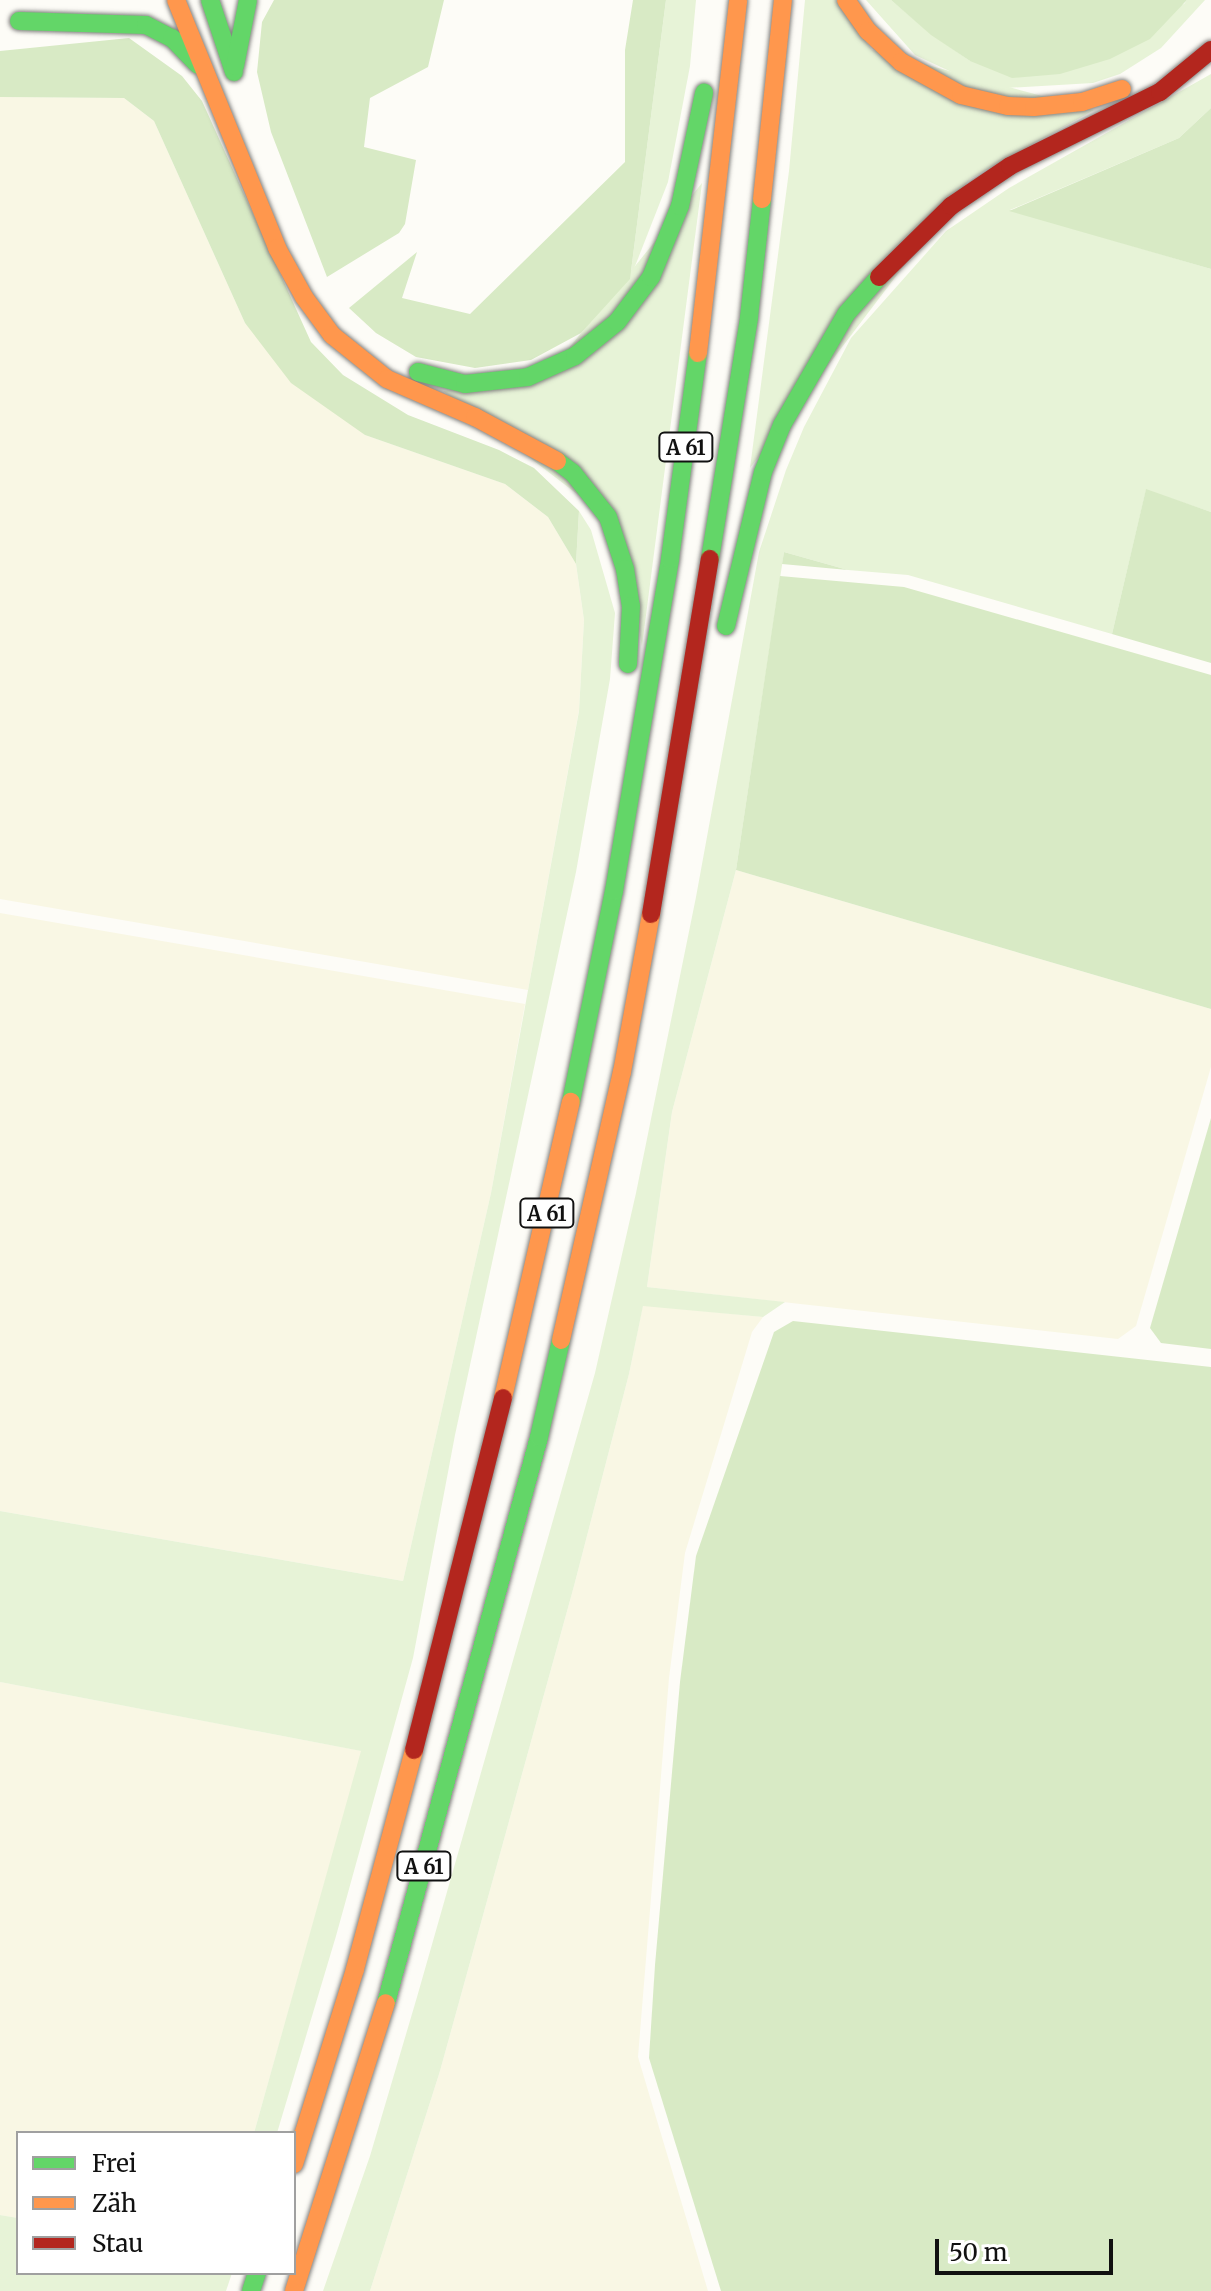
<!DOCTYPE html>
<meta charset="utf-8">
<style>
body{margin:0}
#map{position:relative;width:1211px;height:2291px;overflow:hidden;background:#fdfcf7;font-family:Merriweather,serif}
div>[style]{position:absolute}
.farmland>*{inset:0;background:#f9f7e4}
.green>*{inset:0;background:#e7f3d7}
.forest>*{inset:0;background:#d8eac5}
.roads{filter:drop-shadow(0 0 2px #858482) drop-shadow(0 0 2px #858482)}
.fast>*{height:18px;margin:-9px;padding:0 9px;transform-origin:9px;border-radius:9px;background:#63d668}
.slow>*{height:18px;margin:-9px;padding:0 9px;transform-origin:9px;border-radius:9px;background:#ff974d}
.jam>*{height:18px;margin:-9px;padding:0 9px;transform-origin:9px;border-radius:9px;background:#b3261e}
span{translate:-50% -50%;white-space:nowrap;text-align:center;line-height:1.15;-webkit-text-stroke:8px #fff;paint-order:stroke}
.shield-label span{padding:2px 6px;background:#fff;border:2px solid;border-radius:6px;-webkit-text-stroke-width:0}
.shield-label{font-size:20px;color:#111;font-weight:700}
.legend{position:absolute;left:16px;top:2131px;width:280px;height:144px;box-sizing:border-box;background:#fff;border:2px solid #a0a0a0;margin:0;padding:10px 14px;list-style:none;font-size:24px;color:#111}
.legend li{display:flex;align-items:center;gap:16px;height:40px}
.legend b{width:40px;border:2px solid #a0a0a0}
.scale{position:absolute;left:935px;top:2239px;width:178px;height:36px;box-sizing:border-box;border:4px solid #111;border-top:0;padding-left:10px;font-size:24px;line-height:28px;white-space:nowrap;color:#111;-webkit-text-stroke:6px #fff;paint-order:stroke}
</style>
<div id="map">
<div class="farmland">
<i style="clip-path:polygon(0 97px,124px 98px,154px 121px,245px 323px,365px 435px,505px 484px,548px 517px,576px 564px,584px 620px,579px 710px,528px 990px,0 899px)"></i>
<i style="clip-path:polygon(736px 870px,1211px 1009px,1211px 1067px,1136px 1326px,1118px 1339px,647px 1287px,672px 1112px)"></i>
<i style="clip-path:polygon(0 913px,525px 1004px,491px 1193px,403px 1581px,0 1511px)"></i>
<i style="clip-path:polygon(643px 1305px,763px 1317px,752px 1332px,685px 1553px,669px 1678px,638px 2057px,708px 2291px,370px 2291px,440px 2071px,574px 1586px,629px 1374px)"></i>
<i style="clip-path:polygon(0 1682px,362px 1751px,254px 2133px,18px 2133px,18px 2218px,0 2215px)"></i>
</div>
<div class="green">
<i style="clip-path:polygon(666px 0,696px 0,690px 66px,668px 182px,630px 279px)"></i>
<i style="clip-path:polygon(805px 0,836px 0,872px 50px,1094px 110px,970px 179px,750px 468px,789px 171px)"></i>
<i style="clip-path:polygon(866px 0,891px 0,931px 34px,970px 61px,1184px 4px,1187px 0,1205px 0,1161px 48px,1120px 74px,1093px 83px,988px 89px,915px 55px)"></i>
<i style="clip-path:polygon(1211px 74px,1211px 108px,1179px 138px,1010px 210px,1211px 269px,1211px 512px,1146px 490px,1112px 634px,908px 575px,848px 570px,784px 552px,736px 870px,672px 1112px,647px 1287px,785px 1302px,763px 1317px,643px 1306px,629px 1374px,574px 1586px,440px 2071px,370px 2291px,323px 2291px,370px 2156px,417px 1997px,595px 1373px,636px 1193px,696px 897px,759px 552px,786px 470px,804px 427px,851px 338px,946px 231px,1009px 188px)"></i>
<i style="clip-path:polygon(702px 183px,642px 646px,620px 527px,443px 391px,544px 379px)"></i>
<i style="clip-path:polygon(579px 511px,591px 530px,615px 613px,610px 679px,576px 872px,455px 1435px,413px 1658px,336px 1936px,277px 2133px,254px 2133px,361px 1751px,0 1682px,0 1511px,403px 1581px,491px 1193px,579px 711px,584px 620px,576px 564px)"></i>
<i style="clip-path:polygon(0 2215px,18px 2218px,18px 2273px,232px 2273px,226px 2291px,0 2291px)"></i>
</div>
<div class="forest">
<i style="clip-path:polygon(274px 0,444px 0,428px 67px,370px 98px,364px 147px,416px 160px,405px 224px,399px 233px,327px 277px,271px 132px,257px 72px,262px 22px)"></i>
<i style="clip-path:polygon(633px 0,666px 0,630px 279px,581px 333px,531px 360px,475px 368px,416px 357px,376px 333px,349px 308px,417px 252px,402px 298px,470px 314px,625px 162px,625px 50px)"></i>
<i style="clip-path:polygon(891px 0,1187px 0,1150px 39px,1110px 59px,1060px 74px,1012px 78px,970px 61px,931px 35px)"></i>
<i style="clip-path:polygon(129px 38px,182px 76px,202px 101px,311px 342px,343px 375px,408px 415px,499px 450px,534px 468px,579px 511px,576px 564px,548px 517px,505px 484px,365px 435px,291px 383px,245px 323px,154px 121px,124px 98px,0 97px,0 51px)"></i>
<i style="clip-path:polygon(1211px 108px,1211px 269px,1009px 211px,1179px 138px)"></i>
<i style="clip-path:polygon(1146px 489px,1211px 512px,1211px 663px,1112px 634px)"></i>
<i style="clip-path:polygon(784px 552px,848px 570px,782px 564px)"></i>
<i style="clip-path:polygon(780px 576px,904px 587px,1211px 675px,1211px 1009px,736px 870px)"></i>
<i style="clip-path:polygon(1211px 1118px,1211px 1349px,1161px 1343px,1150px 1328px)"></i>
<i style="clip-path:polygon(793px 1321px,1211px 1367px,1211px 2291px,721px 2291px,649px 2058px,655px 1965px,680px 1682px,696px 1556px,774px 1332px)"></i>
</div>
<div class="roads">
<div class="fast">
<i style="left:210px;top:0;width:76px;rotate:71.6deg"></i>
<i style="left:19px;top:21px;width:127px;rotate:1.8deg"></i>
<i style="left:146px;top:25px;width:29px;rotate:27deg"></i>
<i style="left:172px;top:38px;width:37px;rotate:46deg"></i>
<i style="left:235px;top:66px;width:67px;rotate:-78.9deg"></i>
<i style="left:418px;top:372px;width:49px;rotate:14.3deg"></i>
<i style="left:465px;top:384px;width:63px;rotate:-6.3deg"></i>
<i style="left:528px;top:377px;width:51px;rotate:-24.1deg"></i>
<i style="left:575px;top:356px;width:54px;rotate:-39deg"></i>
<i style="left:617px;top:322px;width:56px;rotate:-52.9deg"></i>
<i style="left:651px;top:277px;width:77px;rotate:-67.8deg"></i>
<i style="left:680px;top:206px;width:116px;rotate:-78deg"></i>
<i style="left:557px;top:461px;width:20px;rotate:37deg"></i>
<i style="left:573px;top:473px;width:56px;rotate:51.5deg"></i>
<i style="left:608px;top:517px;width:55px;rotate:71.9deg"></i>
<i style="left:625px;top:569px;width:37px;rotate:81deg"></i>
<i style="left:631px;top:606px;width:58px;rotate:93deg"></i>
<i style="left:710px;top:559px;width:245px;rotate:-80.8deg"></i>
<i style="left:749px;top:317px;width:119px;rotate:-83.7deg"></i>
<i style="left:726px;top:626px;width:158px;rotate:-76.5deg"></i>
<i style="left:763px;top:472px;width:51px;rotate:-68deg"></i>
<i style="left:782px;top:425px;width:128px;rotate:-60deg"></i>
<i style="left:846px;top:314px;width:50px;rotate:-48.3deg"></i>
<i style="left:571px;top:1102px;width:215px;rotate:-78.5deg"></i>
<i style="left:614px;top:891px;width:337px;rotate:-80.4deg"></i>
<i style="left:670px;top:559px;width:208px;rotate:-82.3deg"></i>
<i style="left:386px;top:2003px;width:586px;rotate:-74.87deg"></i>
<i style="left:539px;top:1437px;width:99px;rotate:-77.2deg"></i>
<i style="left:251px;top:2291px;width:19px;rotate:-72deg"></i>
</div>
<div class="slow">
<i style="left:176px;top:0;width:268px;rotate:67.8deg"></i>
<i style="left:277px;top:248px;width:56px;rotate:61.1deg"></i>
<i style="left:304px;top:297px;width:47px;rotate:53.6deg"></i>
<i style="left:332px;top:335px;width:70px;rotate:38.7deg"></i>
<i style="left:387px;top:379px;width:96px;rotate:23.4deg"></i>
<i style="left:475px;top:417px;width:93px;rotate:28.2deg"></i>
<i style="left:846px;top:0;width:38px;rotate:55deg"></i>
<i style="left:868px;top:31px;width:45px;rotate:43.2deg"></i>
<i style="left:901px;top:62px;width:68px;rotate:28.8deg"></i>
<i style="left:961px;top:95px;width:48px;rotate:13.2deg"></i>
<i style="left:1008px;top:106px;width:26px;rotate:2deg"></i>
<i style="left:1034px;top:107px;width:48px;rotate:-5.9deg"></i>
<i style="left:1082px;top:102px;width:42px;rotate:-18deg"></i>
<i style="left:762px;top:199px;width:200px;rotate:-84deg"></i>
<i style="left:698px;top:353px;width:355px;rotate:-83.5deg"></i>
<i style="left:561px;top:1340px;width:275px;rotate:-77.2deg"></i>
<i style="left:622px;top:1072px;width:161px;rotate:-79.6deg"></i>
<i style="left:503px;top:1398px;width:304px;rotate:-77.1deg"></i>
<i style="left:294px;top:2164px;width:204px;rotate:-72.6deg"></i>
<i style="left:355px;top:1969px;width:227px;rotate:-74.9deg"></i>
<i style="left:294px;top:2291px;width:302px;rotate:-72.3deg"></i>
</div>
<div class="jam">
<i style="left:879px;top:277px;width:101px;rotate:-44.6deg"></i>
<i style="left:951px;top:206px;width:71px;rotate:-34.1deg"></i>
<i style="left:1010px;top:166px;width:167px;rotate:-26.3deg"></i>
<i style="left:1160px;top:92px;width:66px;rotate:-39.5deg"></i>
<i style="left:651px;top:914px;width:360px;rotate:-80.6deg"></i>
<i style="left:414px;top:1750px;width:363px;rotate:-75.8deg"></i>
</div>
</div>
<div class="shield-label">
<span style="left:686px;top:447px">A 61</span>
<span style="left:547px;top:1213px">A 61</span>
<span style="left:424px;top:1866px">A 61</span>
</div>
<ul class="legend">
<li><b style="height:10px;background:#63d668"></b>Frei</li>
<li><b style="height:10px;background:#ff974d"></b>Zäh</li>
<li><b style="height:10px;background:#b3261e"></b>Stau</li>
</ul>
<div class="scale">50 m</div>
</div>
